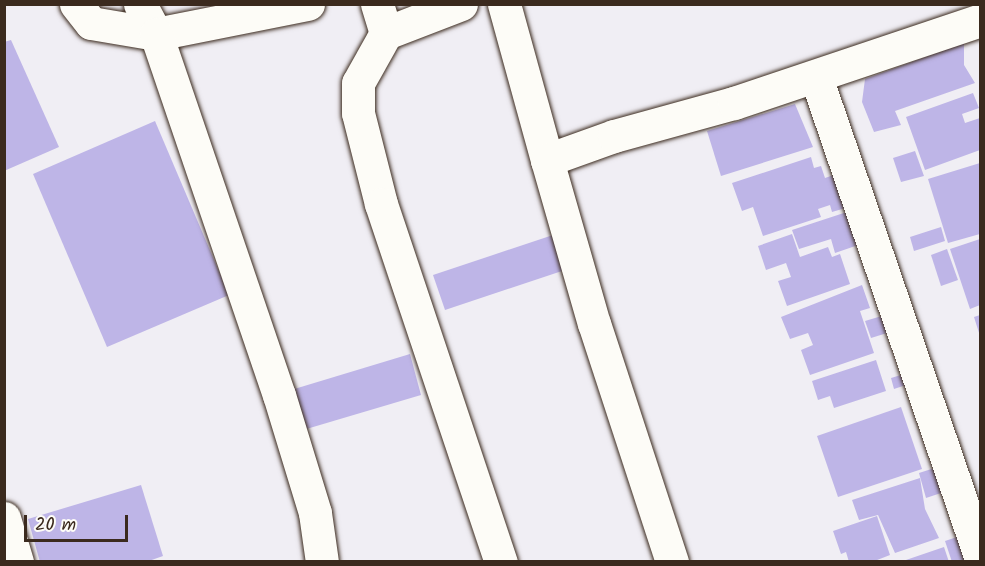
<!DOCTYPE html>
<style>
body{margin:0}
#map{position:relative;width:985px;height:566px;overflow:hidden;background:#f0eef4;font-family:Kalam,sans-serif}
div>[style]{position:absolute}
.building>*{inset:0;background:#beb5e7}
.roads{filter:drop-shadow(0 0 2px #3b2a1e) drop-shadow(0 0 2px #3b2a1e)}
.street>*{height:33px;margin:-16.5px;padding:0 16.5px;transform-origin:16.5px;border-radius:16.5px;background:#fdfcf7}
span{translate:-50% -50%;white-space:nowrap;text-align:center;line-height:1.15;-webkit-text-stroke:6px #fdfcf7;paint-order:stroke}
.frame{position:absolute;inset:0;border:6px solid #3b2a1e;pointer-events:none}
.scale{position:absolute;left:24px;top:515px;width:104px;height:27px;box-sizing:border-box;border:3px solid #3b2a1e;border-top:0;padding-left:8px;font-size:18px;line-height:21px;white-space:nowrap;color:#3b2a1e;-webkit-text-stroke:4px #fdfcf7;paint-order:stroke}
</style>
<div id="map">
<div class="building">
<i style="clip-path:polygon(11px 40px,59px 147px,4px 171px,4px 42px)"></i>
<i style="clip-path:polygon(964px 43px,964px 65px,975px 83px,895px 111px,901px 125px,874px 132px,862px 102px,865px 79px)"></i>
<i style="clip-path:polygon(973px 93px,979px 108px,962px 114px,965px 123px,980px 118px,980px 150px,925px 170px,906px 117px)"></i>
<i style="clip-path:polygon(795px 104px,813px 147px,721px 176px,707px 131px)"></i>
<i style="clip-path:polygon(155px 121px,229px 295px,107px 347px,33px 174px)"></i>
<i style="clip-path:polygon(915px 151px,924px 176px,901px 182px,893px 158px)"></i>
<i style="clip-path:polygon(811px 157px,814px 168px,821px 166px,825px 178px,848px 170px,859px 204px,832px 212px,830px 205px,818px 209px,821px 217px,763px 236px,753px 207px,742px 211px,732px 183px)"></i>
<i style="clip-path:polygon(980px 163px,980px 234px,948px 243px,928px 179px)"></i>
<i style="clip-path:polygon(856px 209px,867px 242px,835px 253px,831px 239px,799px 249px,792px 230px)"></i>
<i style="clip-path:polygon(941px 227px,945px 241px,914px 251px,910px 237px)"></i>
<i style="clip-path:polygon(556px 234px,568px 269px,445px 310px,433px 275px)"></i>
<i style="clip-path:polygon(792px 234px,800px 257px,828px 247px,832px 257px,840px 254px,850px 284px,787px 306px,778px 281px,791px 277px,786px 263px,766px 270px,758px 246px)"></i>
<i style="clip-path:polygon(980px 239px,980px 305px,970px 309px,950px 249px)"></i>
<i style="clip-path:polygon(947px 249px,958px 280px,941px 286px,931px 255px)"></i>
<i style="clip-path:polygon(862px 285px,870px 308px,860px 311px,874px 353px,810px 375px,801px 350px,813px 345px,808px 333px,790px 339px,781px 317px)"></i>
<i style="clip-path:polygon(895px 312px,900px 329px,871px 338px,865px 321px)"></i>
<i style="clip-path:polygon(980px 315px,980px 336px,974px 317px)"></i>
<i style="clip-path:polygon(410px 354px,421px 395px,303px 430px,291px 390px)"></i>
<i style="clip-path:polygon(876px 360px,886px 391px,834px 408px,830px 396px,818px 400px,812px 381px)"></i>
<i style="clip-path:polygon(914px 371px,918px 381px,894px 389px,891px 378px)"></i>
<i style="clip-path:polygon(901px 407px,922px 469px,838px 497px,817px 436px)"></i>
<i style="clip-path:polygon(944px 465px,953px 489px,926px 498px,919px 473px)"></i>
<i style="clip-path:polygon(920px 478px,925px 509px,939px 538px,895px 553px,878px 515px,859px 520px,852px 500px)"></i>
<i style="clip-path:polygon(141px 485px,163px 556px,146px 562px,40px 562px,28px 519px)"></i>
<i style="clip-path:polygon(877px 516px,890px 555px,872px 562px,849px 562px,846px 552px,841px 554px,833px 531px)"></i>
<i style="clip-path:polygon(969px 533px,978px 562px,952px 562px,945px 541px)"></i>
<i style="clip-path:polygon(944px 547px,949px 562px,903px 562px,903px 561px)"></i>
</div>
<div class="roads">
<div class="street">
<i style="left:76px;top:4px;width:24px;rotate:52deg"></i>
<i style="left:91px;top:23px;width:66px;rotate:9.6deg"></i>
<i style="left:156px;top:34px;width:155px;rotate:-11.2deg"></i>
<i style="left:140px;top:4px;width:34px;rotate:62deg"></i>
<i style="left:156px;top:34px;width:381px;rotate:71.2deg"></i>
<i style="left:279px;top:395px;width:123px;rotate:73deg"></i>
<i style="left:315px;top:513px;width:49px;rotate:81.9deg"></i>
<i style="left:377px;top:4px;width:30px;rotate:73deg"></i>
<i style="left:461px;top:4px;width:80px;rotate:158.9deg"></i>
<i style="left:386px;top:33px;width:57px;rotate:119.2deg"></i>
<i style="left:358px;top:83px;width:30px;rotate:90deg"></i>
<i style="left:358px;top:113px;width:94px;rotate:75.8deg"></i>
<i style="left:381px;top:204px;width:378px;rotate:71.5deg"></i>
<i style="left:504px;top:4px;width:162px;rotate:74.6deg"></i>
<i style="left:816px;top:77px;width:506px;rotate:71.1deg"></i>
<i style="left:4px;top:518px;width:46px;rotate:73.5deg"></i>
<i style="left:672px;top:562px;width:250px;rotate:-108.1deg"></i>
<i style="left:594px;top:324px;width:171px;rotate:-106deg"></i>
<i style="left:547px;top:160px;width:71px;rotate:-19.7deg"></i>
<i style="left:614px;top:136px;width:124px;rotate:-15.4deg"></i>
<i style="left:734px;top:103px;width:260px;rotate:-18.6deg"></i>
</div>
</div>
<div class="frame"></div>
<div class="scale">20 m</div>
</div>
